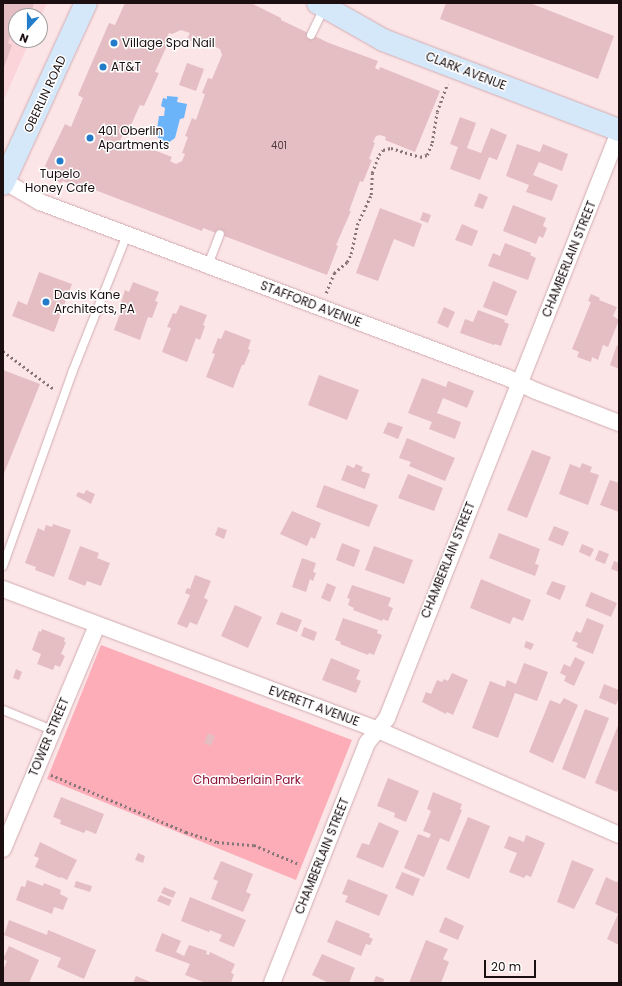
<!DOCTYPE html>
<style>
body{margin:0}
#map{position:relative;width:622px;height:986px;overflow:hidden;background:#fce5e7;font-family:Poppins,sans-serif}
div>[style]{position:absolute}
.built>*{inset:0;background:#fad4d9}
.green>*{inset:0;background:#fcadb8}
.water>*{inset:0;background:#6cb4fa}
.building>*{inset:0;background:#e4bec3}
.path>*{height:2.5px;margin-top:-1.25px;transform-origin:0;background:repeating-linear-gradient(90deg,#877678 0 2px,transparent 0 5px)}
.roads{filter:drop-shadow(0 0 1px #d1acb1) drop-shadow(0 0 1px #d1acb1)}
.service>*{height:8px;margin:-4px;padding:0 4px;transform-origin:4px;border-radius:4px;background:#fff}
.minor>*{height:16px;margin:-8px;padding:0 8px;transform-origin:8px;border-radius:8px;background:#fff}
.secondary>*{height:22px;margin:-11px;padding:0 11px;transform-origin:11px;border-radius:11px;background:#d5e8fa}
.dots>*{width:11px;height:11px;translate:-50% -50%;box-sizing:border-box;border:2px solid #fff;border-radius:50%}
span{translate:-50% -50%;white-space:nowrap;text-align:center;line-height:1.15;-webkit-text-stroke:3px #fff;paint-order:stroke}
.number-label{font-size:10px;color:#4d3b3e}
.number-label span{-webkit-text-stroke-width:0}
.poi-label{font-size:12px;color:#1b0f11}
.left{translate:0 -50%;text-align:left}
.street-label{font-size:12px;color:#1b0f11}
.park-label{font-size:12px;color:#8c1138}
.frame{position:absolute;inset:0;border:4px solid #1b0f11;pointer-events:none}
.north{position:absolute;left:8px;top:8px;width:40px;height:40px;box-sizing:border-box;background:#fff;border:1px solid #a49fa0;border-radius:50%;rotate:201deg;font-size:11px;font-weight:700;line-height:16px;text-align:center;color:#1b0f11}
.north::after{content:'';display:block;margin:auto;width:14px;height:18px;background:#227cc9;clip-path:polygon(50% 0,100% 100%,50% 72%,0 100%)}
.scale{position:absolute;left:484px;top:960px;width:52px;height:18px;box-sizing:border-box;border:2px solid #1b0f11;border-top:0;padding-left:5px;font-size:12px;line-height:14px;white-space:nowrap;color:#1b0f11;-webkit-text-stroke:3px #fff;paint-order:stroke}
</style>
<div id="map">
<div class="built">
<i style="clip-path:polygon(3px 3px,47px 3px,40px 18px,40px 16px,16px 16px,16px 40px,30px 40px,3px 102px)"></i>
</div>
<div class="green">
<i style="clip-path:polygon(101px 645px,352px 740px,296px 880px,47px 779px)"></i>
</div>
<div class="water">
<i style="clip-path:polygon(167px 96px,178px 97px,177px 102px,187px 104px,184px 118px,180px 119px,175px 138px,168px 143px,162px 142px,156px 135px,159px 116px,164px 116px,165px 108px,161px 106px,163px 98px,167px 99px)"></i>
</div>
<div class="building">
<i style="clip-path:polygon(3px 3px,34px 3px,30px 16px,16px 16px,16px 36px,11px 34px,8px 43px,12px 45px,3px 70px)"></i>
<i style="clip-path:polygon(evenodd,125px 3px,251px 3px,281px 18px,281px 20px,329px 43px,378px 61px,375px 68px,379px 70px,380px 67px,440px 91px,415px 152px,385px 140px,386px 137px,380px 135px,376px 136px,373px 142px,375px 143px,369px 159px,372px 160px,363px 182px,360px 181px,349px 211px,351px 211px,336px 245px,338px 246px,327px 275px,203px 228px,202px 231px,95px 190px,94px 193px,63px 181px,61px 183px,50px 178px,45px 166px,49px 157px,65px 124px,71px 127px,83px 98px,78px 95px,109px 23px,115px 25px,125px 3px,181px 30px,190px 33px,187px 39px,206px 48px,208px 44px,220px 49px,222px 55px,212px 79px,208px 78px,202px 93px,205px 94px,196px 120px,192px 118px,185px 136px,188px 137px,182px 153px,185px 154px,182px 161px,176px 164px,170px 161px,172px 157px,141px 145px,139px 149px,129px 145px,127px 149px,124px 148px,120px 141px,122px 136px,126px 136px,140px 105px,144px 106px,159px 73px,155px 72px,170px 39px,167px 37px,169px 33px,172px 34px,181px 30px)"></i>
<i style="clip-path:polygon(446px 3px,530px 3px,614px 36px,598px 79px,440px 19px)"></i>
<i style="clip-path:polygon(187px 63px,204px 69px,196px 91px,179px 85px)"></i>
<i style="clip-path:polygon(460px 117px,476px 123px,467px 148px,481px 153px,491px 128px,507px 135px,497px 160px,489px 157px,480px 180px,450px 169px,458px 147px,450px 144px)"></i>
<i style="clip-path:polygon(517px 144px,540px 152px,543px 144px,568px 154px,562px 171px,539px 162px,533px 175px,558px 185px,552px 201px,526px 192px,529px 185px,506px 176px)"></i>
<i style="clip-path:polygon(479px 193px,488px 197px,483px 209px,474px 206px)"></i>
<i style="clip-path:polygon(513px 205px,546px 218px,543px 226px,547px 228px,543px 238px,539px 236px,536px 244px,503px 231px)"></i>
<i style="clip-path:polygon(380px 208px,422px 224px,414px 247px,394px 239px,378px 281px,356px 273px)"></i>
<i style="clip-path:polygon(423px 212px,431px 215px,428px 223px,420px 220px)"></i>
<i style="clip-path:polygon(462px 224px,478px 231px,472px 246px,455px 240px)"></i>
<i style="clip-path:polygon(505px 243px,531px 253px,530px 255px,536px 258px,528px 280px,488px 266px,493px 253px,500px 256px)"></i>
<i style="clip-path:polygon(39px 272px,72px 284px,54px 332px,12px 316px,18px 301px,27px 305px)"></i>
<i style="clip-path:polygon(493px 281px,517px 291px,507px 316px,483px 307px)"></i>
<i style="clip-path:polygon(133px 282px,159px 292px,155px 301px,158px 302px,152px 318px,148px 317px,140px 340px,114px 330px,123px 306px,120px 305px,125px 290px,129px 292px)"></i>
<i style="clip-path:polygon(591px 294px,600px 298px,599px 300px,617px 307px,613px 316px,619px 320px,608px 347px,603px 345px,598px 360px,592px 357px,591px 362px,577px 357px,579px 352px,572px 349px,591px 302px,588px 301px)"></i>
<i style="clip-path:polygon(180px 305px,207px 315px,203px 325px,205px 326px,200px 340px,196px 338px,187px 362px,162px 352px,171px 328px,167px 327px,173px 313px,176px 314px)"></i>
<i style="clip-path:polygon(444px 307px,455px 312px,448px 328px,437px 323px)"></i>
<i style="clip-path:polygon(478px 310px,505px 320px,504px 322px,509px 324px,501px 346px,495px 344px,494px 345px,460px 333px,465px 319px,473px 322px)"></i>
<i style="clip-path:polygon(225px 330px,251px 340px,248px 349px,250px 350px,244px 365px,242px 365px,233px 388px,206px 377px,215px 354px,212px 353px,218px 338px,221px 339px)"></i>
<i style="clip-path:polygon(617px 345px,619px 346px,619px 369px,610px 365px)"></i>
<i style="clip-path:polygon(3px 370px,40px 384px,3px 476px)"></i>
<i style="clip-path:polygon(319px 375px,359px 390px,347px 420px,308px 405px)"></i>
<i style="clip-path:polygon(422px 378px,446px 387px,448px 381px,474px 391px,467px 408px,443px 398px,437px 413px,461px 422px,455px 439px,429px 429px,432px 422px,408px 413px)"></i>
<i style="clip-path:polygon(388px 422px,403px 427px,398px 439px,383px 433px)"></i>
<i style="clip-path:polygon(407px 438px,455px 458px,445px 481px,409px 466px,411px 462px,399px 458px)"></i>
<i style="clip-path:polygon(532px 450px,551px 457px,527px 518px,507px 510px)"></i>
<i style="clip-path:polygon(582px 463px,592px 467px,590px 472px,599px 475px,588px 505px,559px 494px,570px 464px,580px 468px)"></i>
<i style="clip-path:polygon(356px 464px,363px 467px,361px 471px,370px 474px,365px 489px,341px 480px,347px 465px,354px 468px)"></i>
<i style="clip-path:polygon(408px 474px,443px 488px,434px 511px,398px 498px)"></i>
<i style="clip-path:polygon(610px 480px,619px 483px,619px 512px,600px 505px)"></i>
<i style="clip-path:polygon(324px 485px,378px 505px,369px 527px,316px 507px)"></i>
<i style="clip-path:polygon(86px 490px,95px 494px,91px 504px,76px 496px,78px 492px,84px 494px)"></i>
<i style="clip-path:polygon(292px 511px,321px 523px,315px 539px,311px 537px,307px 546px,280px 534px)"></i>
<i style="clip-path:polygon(53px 524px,71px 530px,54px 577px,35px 570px,36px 567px,25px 563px,38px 528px,44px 531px,46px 525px,52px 527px)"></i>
<i style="clip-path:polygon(554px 526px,569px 532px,563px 546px,548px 540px)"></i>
<i style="clip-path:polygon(218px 527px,227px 530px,224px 539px,215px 535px)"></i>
<i style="clip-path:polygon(499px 533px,540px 549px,535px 564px,539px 565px,535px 576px,489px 558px)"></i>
<i style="clip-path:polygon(342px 543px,360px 550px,354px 567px,336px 560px)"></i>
<i style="clip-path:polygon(582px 544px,594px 549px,590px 557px,579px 552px)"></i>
<i style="clip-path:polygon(80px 546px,99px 553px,97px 558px,110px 563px,101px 586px,87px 581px,85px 586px,68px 579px)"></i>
<i style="clip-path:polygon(374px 546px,413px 560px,404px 584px,365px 570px)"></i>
<i style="clip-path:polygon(599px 550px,609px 554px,605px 564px,595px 560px)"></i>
<i style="clip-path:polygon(302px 558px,316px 563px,313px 572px,316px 573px,313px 581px,310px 579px,306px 592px,292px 587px)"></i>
<i style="clip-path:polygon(614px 561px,619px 563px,619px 572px,611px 569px)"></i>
<i style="clip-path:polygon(195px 575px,211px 581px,204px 598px,208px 600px,197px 625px,190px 622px,187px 628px,177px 624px,190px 595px,185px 593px,187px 588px,190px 589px)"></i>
<i style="clip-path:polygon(481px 579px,531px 600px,523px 621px,513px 617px,510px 624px,470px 608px)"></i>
<i style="clip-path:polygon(552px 581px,566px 586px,560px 600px,546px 594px)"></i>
<i style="clip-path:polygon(327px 583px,336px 587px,330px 602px,321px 598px)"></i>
<i style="clip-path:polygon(352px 585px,391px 598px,388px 606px,393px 608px,388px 621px,383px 619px,382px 621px,353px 610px,354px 608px,348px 605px,350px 599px,347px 598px)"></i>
<i style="clip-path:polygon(591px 592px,617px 603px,611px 617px,585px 606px)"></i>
<i style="clip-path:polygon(235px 605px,262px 617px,248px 648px,221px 636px)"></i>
<i style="clip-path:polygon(281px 612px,302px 620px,297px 632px,276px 624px)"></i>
<i style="clip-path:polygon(343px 618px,378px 630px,377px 633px,382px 635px,374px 655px,369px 653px,368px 655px,340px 644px,341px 642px,335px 640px)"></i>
<i style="clip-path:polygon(587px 618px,604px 625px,593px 654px,576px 647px,578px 643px,572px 641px,576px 631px,581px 633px)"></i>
<i style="clip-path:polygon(304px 627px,317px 632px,314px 641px,301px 636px)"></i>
<i style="clip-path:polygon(42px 629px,65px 638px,64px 642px,66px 642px,61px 654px,65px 656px,60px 667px,55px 665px,53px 670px,37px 664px,41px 654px,32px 650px,39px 631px,41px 632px)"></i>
<i style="clip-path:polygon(526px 641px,534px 644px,531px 650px,524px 647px)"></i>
<i style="clip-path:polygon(575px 657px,585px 662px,574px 686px,564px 681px,566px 676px,560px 673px,564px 664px,570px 667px)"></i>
<i style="clip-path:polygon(331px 658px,360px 670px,356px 679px,361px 681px,356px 693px,322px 680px)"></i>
<i style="clip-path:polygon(524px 663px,548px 672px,537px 701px,515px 693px,498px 738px,472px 728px,490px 681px,505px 687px,507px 680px,516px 684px)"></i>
<i style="clip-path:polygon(16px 669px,22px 672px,19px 680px,13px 678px)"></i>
<i style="clip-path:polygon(452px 673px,468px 680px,453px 715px,447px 712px,446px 714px,422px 702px,426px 692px,431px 694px,437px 680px,442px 682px,444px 679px,448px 681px)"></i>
<i style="clip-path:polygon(604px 684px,619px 690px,619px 697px,616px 705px,599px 698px)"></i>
<i style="clip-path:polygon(564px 698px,578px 705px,553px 763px,529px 752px,550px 700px,560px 704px)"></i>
<i style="clip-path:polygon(585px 709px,609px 718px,585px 779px,562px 769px)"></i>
<i style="clip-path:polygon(619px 723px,619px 787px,617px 792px,595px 783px)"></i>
<i style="clip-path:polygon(208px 733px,215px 736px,211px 746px,204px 743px)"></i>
<i style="clip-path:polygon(388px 778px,419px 791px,406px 822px,394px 817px,395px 813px,377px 806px)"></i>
<i style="clip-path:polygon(433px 792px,462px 804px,460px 809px,462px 810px,449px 842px,440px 838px,424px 877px,404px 868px,418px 834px,429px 838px,431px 834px,423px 831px,431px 811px,427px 809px)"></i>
<i style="clip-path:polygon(61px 797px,104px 814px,96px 834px,86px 830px,84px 833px,60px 824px,61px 820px,53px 817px)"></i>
<i style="clip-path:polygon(468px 817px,490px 826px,469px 879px,446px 869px)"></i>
<i style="clip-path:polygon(379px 822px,399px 831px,383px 868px,356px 857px,362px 843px,369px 845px)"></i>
<i style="clip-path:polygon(526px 835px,545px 843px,531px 877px,526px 875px,524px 878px,509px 872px,517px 853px,504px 848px,509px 836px,524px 842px)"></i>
<i style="clip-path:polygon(40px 842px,77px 860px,67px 880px,61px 877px,60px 878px,35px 867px,39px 858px,34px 856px)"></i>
<i style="clip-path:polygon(138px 853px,145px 856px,143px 863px,135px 860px)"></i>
<i style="clip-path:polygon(572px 860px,594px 869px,574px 909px,557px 902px)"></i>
<i style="clip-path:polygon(221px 861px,253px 874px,246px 892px,251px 894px,243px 912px,211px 899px,218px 881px,213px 879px)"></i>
<i style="clip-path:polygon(402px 872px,420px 879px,413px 896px,395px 888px)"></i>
<i style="clip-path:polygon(606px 877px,616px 882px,619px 881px,619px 945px,607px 939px,618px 914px,595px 904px)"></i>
<i style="clip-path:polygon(348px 879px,388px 895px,379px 916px,345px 902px,348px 896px,342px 894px)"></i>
<i style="clip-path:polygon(27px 880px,43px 886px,44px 883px,61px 890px,60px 894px,68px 898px,63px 910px,54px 907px,52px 914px,16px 900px,21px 886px,25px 887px)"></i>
<i style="clip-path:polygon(76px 881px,92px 886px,90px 892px,74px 887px)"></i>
<i style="clip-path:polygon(164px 887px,176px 892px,173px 898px,161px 893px)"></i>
<i style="clip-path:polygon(160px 895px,172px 900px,169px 906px,157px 901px)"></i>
<i style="clip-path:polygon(190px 897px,246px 920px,234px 947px,219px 941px,222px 935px,210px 930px,209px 932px,181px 921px)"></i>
<i style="clip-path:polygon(445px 917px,464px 926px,458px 940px,439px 932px)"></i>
<i style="clip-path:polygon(9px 920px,47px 935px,48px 930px,96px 950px,84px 979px,57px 967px,61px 958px,4px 935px)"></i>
<i style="clip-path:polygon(336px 920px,370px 934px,369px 937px,373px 939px,370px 945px,366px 944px,361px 956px,327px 942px)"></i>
<i style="clip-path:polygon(162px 933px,181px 941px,176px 952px,184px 956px,189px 945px,207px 951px,206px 954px,209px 955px,210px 952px,235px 964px,231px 973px,234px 974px,231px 983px,206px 983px,185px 975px,190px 964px,155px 951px)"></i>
<i style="clip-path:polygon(426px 940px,448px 949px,443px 959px,449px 962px,441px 983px,409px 983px)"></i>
<i style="clip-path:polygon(9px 946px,39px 960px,29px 983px,3px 983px,3px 970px,7px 961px,3px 959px)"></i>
<i style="clip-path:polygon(322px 954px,355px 968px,349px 983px,329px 983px,312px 975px)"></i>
<i style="clip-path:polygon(136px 976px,153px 983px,133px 983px)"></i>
<i style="clip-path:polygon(376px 976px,384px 979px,383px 983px,373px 983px)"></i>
</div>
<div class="path">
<i style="left:326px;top:293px;width:22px;rotate:-68deg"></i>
<i style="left:334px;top:273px;width:17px;rotate:-40deg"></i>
<i style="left:347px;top:262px;width:9px;rotate:-63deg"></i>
<i style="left:351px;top:254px;width:30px;rotate:-78deg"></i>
<i style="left:357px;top:225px;width:33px;rotate:-65deg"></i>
<i style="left:371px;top:195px;width:22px;rotate:-87deg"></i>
<i style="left:372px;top:173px;width:19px;rotate:-69deg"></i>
<i style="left:379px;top:155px;width:6px;rotate:-51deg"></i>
<i style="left:383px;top:150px;width:8px;rotate:-14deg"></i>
<i style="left:391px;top:148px;width:30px;rotate:17deg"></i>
<i style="left:420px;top:157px;width:7px;rotate:-16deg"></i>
<i style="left:427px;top:155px;width:13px;rotate:-67deg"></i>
<i style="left:432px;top:143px;width:31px;rotate:-81deg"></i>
<i style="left:437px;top:112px;width:30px;rotate:-70deg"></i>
<i style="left:3px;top:351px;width:64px;rotate:36.7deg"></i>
<i style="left:51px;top:775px;width:147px;rotate:22.9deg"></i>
<i style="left:186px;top:832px;width:33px;rotate:18deg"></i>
<i style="left:217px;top:842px;width:37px;rotate:5deg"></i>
<i style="left:254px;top:845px;width:49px;rotate:22.9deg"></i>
</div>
<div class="roads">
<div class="service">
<i style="left:311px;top:35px;width:30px;rotate:-64deg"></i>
<i style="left:208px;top:265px;width:33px;rotate:-69deg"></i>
<i style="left:3px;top:566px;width:205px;rotate:-70.3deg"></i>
<i style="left:72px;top:373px;width:149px;rotate:-68.3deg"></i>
<i style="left:3px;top:710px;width:53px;rotate:22.2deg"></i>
</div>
<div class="minor">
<i style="left:4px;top:181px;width:42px;rotate:30.3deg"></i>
<i style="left:40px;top:202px;width:498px;rotate:20.6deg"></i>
<i style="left:506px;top:377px;width:33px;rotate:25deg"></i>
<i style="left:536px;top:391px;width:89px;rotate:21.1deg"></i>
<i style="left:3px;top:589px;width:401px;rotate:20.6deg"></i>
<i style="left:378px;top:730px;width:263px;rotate:23.5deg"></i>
<i style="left:3px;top:849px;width:243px;rotate:-67.2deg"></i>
<i style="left:272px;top:983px;width:258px;rotate:-68.4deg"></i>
<i style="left:367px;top:743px;width:32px;rotate:-51deg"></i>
<i style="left:387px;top:718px;width:630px;rotate:-68.4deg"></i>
</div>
<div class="secondary">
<i style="left:318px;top:3px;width:75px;rotate:29.6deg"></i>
<i style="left:383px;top:40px;width:253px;rotate:20.9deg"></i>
<i style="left:3px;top:184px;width:199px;rotate:-65.4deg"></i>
</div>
</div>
<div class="dots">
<i style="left:114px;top:43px;background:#227cc9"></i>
<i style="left:103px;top:67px;background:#227cc9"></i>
<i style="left:90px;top:138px;background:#227cc9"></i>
<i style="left:60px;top:161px;background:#227cc9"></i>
<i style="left:46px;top:302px;background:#227cc9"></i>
</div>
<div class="number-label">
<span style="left:279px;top:146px">401</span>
</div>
<div class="poi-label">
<span class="left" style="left:122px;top:43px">Village Spa Nail</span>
<span class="left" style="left:111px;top:67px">AT&amp;T</span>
<span class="left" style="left:98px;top:138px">401 Oberlin<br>Apartments</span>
<span style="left:60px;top:181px">Tupelo<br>Honey Cafe</span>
<span class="left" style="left:54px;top:302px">Davis Kane<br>Architects, PA</span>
</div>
<div class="street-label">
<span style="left:466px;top:71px;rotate:21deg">CLARK AVENUE</span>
<span style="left:45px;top:94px;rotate:-65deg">OBERLIN ROAD</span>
<span style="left:569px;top:259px;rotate:-68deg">CHAMBERLAIN STREET</span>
<span style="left:311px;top:304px;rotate:21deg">STAFFORD AVENUE</span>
<span style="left:448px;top:560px;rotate:-68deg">CHAMBERLAIN STREET</span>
<span style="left:314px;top:706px;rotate:20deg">EVERETT AVENUE</span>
<span style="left:49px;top:737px;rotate:-67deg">TOWER STREET</span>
<span style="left:322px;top:856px;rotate:-68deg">CHAMBERLAIN STREET</span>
</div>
<div class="park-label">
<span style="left:247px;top:780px">Chamberlain Park</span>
</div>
<div class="frame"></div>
<div class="north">N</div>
<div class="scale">20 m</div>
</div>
